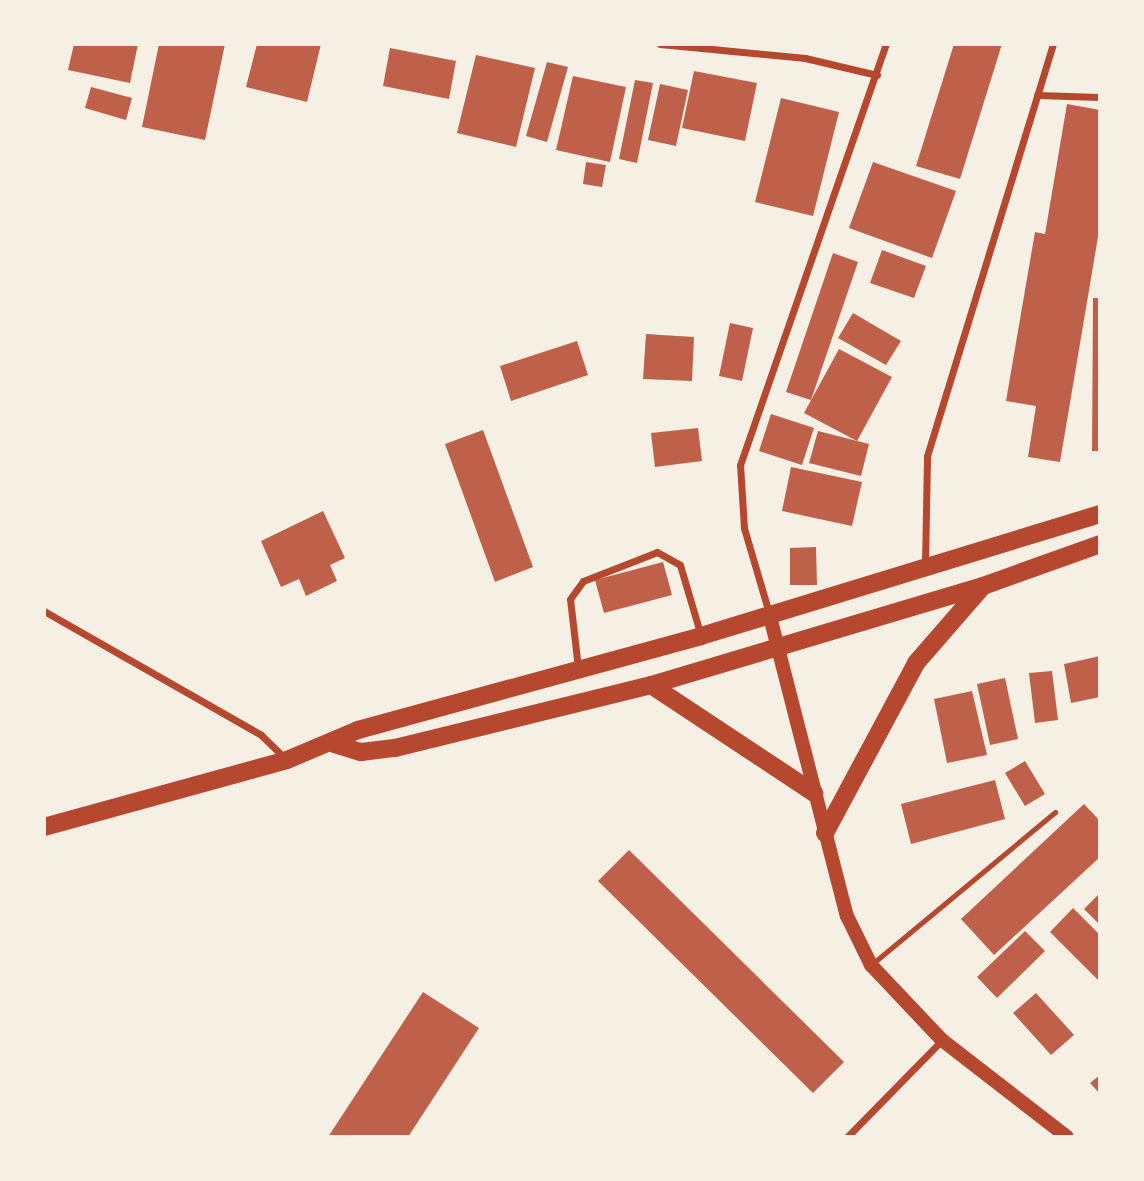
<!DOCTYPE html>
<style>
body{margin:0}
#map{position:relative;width:1144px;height:1181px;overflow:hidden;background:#f6efe4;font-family:"Titillium Web",sans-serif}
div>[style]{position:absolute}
.building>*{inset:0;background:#bf614a}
.service>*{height:5px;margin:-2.5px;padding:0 2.5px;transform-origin:2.5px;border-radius:2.5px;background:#b5482f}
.minor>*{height:7px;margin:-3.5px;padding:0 3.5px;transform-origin:3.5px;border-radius:3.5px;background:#b5482f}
.secondary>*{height:14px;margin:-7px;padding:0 7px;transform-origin:7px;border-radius:7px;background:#b5482f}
.primary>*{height:18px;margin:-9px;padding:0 9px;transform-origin:9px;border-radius:9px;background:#b5482f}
span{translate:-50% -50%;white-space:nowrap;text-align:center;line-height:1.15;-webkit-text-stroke:5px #f6efe4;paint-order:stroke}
.frame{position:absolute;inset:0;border:46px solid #f6efe4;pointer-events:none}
</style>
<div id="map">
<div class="building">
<i style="clip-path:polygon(74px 44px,138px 44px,130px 83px,68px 70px)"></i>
<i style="clip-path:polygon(159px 44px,225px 44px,205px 140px,142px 127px)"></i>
<i style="clip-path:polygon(257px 44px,321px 44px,307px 102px,246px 87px)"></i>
<i style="clip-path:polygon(954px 44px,1002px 44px,960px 179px,916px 166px)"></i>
<i style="clip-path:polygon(390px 48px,456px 61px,449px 99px,383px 86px)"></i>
<i style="clip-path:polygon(476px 55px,535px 68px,516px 147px,457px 133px)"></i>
<i style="clip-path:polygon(547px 62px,568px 67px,547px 142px,526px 136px)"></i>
<i style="clip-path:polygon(694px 71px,757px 83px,745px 141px,682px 128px)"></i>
<i style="clip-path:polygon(573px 76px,626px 87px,610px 162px,556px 150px)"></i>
<i style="clip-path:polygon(635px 80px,653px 83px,637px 163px,619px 159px)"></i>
<i style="clip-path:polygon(660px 84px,688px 90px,676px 146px,648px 140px)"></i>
<i style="clip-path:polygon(91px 87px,132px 98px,126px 120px,85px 108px)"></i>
<i style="clip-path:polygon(781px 98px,839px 112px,813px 216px,755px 202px)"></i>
<i style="clip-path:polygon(1067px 104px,1100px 110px,1100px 225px,1060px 462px,1028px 457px,1036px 406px,1006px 401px,1035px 232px,1045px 234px)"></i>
<i style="clip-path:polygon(586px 162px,606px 165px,602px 187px,583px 184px)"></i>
<i style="clip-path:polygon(873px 162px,956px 191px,932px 258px,849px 228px)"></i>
<i style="clip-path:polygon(882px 250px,926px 266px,914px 298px,870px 283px)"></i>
<i style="clip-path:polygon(833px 253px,858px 262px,811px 400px,786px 392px)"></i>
<i style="clip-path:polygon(1093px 298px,1100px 298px,1100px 451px,1092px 451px)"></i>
<i style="clip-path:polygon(853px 313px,901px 341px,886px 365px,838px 338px)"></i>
<i style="clip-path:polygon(730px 323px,753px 328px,742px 381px,719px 376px)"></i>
<i style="clip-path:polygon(646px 334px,694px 337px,692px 381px,643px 379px)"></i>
<i style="clip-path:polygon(577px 341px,588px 375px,511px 401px,500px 366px)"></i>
<i style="clip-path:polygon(839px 349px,892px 377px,857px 441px,804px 413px)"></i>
<i style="clip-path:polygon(771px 414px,814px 428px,802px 465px,759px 451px)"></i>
<i style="clip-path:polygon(698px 428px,702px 461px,655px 467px,651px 433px)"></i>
<i style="clip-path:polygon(483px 430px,533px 567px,495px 582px,445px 444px)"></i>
<i style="clip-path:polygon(818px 431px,869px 444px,861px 476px,809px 463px)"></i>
<i style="clip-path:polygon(791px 467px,862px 482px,852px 526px,782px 511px)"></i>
<i style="clip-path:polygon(323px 511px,345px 558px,330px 565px,337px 581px,306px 596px,299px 579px,281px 587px,261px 541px)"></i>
<i style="clip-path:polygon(816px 547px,817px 585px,790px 585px,790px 548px)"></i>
<i style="clip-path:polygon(663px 562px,672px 595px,604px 613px,595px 580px)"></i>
<i style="clip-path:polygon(1100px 656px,1100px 697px,1071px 703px,1064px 664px)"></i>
<i style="clip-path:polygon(1052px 671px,1058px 720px,1035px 723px,1029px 673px)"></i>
<i style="clip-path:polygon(1005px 678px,1018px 739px,990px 745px,977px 684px)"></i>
<i style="clip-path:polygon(972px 691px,987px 755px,947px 763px,934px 699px)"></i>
<i style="clip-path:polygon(1025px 761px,1045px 794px,1025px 806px,1005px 773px)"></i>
<i style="clip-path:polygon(995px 780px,1005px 819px,911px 844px,901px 804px)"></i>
<i style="clip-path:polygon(1084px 804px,1100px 821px,1100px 857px,994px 955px,961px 919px)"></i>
<i style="clip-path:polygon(629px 850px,844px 1062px,813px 1093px,598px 881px)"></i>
<i style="clip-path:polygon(1100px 893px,1100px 925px,1084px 909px)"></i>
<i style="clip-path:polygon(1073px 908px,1100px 935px,1100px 982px,1050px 932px)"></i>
<i style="clip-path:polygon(1025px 931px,1045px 951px,997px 998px,977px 977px)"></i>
<i style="clip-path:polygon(423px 992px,479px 1028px,408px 1137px,328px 1137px)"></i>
<i style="clip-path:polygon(1036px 993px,1074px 1035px,1051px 1055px,1013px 1013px)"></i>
<i style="clip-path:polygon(1100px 1075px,1100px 1094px,1090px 1083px)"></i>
</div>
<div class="service">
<i style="left:872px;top:964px;width:238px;rotate:-39.7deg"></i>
</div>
<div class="minor">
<i style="left:660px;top:44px;width:146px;rotate:5.5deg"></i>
<i style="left:805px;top:58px;width:74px;rotate:13.3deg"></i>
<i style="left:1037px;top:95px;width:63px;rotate:1.8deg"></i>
<i style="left:925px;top:563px;width:107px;rotate:-88.9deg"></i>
<i style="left:927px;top:456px;width:431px;rotate:-73deg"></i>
<i style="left:44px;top:611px;width:250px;rotate:29.7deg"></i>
<i style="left:261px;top:735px;width:32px;rotate:44deg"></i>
<i style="left:769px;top:613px;width:89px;rotate:-106.4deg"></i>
<i style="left:744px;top:528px;width:63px;rotate:-93.6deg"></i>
<i style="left:740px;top:465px;width:446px;rotate:-70.9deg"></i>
<i style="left:578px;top:668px;width:69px;rotate:-96.6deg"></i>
<i style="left:570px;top:599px;width:22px;rotate:-54deg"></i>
<i style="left:583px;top:581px;width:79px;rotate:-21.4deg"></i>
<i style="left:657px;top:552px;width:26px;rotate:29deg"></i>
<i style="left:680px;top:565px;width:74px;rotate:73.5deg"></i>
<i style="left:847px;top:1137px;width:136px;rotate:-45.6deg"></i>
</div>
<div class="secondary">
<i style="left:769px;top:613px;width:313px;rotate:75.6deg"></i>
<i style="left:847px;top:916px;width:55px;rotate:63.9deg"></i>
<i style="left:871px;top:965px;width:103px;rotate:46.6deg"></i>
<i style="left:942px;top:1040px;width:158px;rotate:37.8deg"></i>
</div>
<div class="primary">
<i style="left:651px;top:685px;width:196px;rotate:33.5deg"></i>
<i style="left:334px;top:744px;width:28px;rotate:17deg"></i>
<i style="left:361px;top:752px;width:34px;rotate:-7deg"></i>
<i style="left:395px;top:748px;width:264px;rotate:-13.8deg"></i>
<i style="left:651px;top:685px;width:346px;rotate:-16.6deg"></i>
<i style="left:983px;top:586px;width:124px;rotate:-19.7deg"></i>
<i style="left:44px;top:827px;width:252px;rotate:-15.4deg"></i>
<i style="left:287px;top:760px;width:77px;rotate:-22.9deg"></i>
<i style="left:358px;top:730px;width:356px;rotate:-15.3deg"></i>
<i style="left:701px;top:636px;width:417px;rotate:-17deg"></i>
<i style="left:825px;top:833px;width:193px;rotate:-61.8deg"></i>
<i style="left:916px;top:663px;width:101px;rotate:-49deg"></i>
</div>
<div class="frame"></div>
</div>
